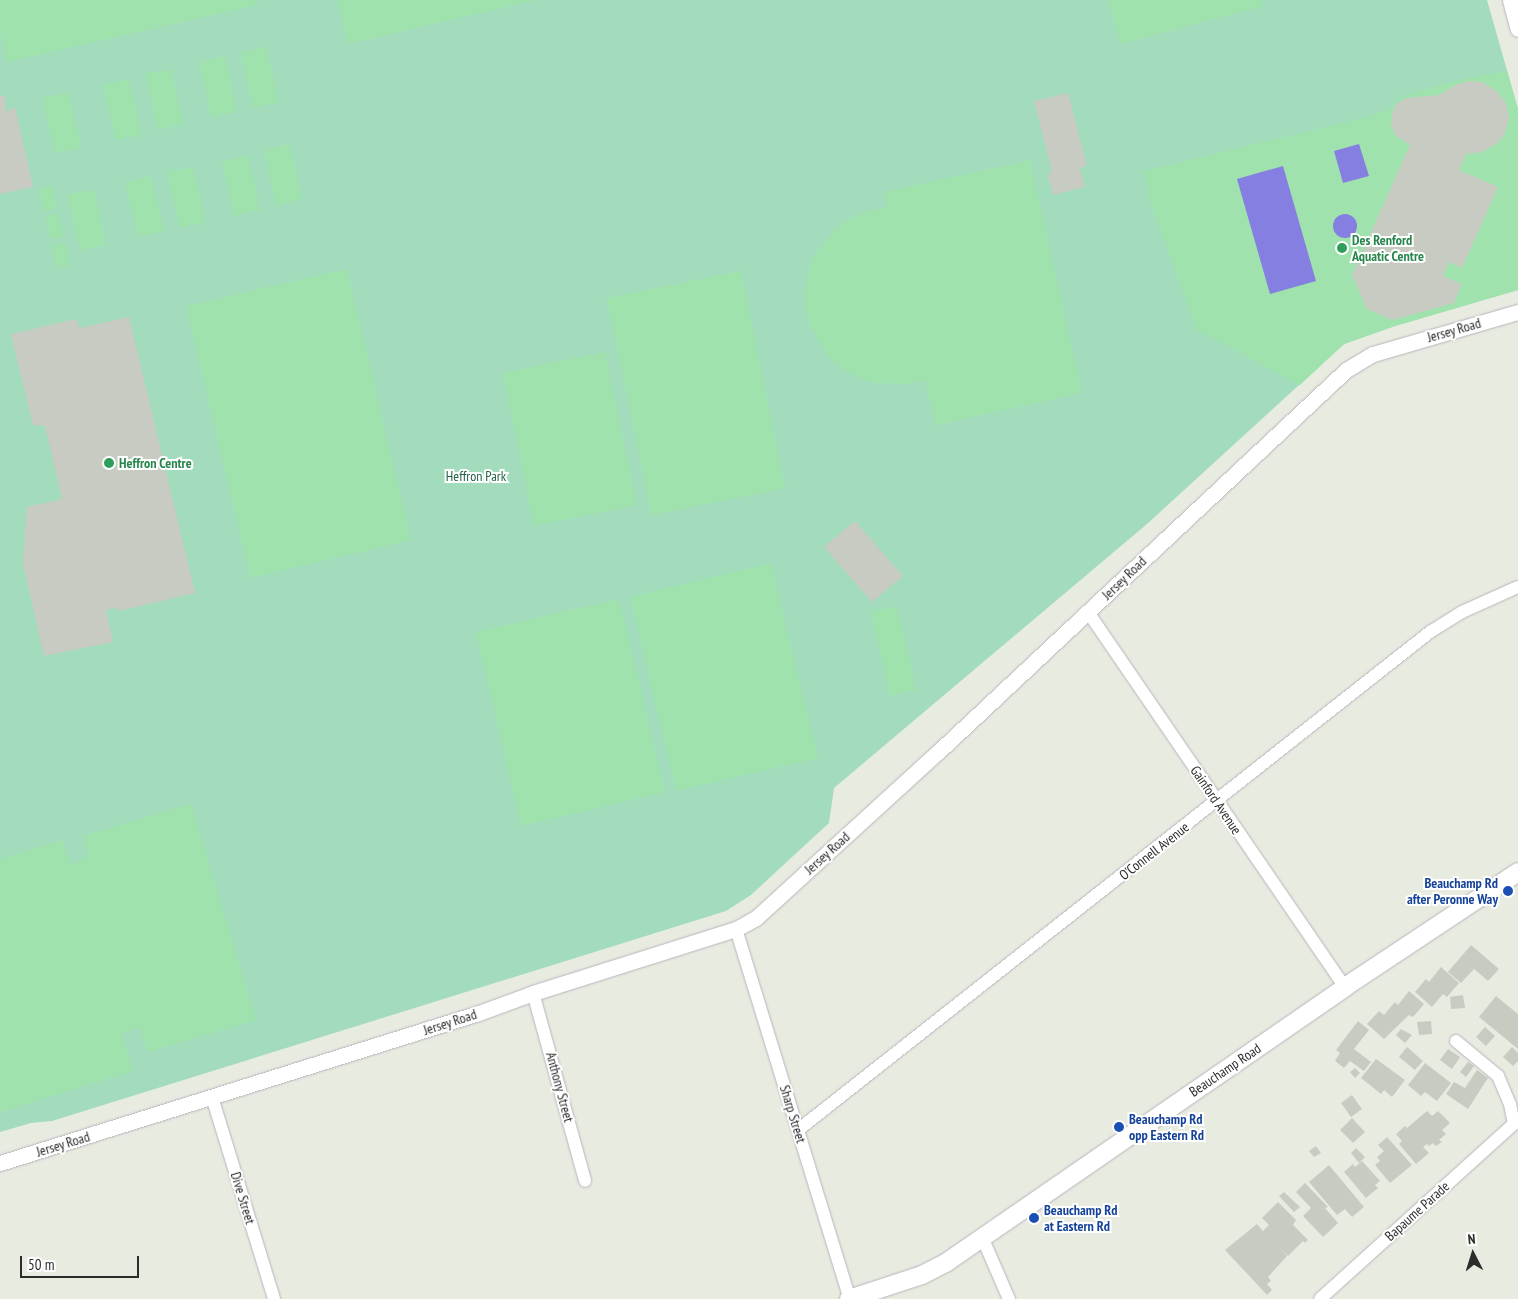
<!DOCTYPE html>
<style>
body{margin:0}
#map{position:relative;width:1518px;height:1299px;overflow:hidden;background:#e8ece0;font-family:"PT Sans Narrow",sans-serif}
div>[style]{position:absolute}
.green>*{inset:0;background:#a3dcbc}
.pitch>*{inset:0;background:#a0e2ae}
.water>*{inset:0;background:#847fe1}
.round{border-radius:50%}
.building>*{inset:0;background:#c7cbc2}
.roads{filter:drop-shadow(0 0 1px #bab3be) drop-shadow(0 0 1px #bab3be)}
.minor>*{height:12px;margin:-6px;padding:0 6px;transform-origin:6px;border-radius:6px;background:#fff}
.tertiary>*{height:15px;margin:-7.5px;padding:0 7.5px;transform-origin:7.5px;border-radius:7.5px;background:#fff}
.secondary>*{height:18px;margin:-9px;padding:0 9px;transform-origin:9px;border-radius:9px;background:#fff}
.dots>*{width:14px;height:14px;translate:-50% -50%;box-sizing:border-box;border:2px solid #fff;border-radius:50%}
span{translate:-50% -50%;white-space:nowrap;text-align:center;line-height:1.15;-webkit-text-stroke:4px #fff;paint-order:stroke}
.leisure-label{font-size:14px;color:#27864d;font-weight:700}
.left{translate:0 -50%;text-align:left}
.street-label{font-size:14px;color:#2c2c2c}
.park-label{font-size:14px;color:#236147}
.transit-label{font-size:14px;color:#164399;font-weight:700}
.right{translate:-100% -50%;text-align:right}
.north{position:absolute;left:1448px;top:1229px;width:50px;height:50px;-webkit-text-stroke:4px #fff;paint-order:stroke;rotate:355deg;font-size:14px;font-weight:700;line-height:20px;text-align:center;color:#2c2c2c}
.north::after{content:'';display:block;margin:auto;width:18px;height:22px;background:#2c2c2c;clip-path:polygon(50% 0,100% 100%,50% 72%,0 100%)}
.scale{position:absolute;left:20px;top:1256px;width:119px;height:22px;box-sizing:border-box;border:2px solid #2c2c2c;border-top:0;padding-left:6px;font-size:15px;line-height:18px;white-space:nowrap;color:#2c2c2c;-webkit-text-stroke:4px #fff;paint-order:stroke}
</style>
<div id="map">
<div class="green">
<i style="clip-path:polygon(0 0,1487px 0,1518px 109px,1518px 290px,1395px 326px,1344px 344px,1147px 524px,834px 788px,829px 823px,751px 895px,726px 911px,52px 1121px,31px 1123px,0 1132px)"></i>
</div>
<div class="pitch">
<i style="clip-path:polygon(0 0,256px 0,257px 5px,7px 62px,0 30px)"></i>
<i style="clip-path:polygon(337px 0,536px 0,348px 44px)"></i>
<i style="clip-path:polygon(1108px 0,1262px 0,1263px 6px,1120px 44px)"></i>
<i style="clip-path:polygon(266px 47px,279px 102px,253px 108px,240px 53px)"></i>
<i style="clip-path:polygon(225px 56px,237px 112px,211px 117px,199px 62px)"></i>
<i style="clip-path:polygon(171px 69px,184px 124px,158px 130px,145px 74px)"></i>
<i style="clip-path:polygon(1507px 71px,1518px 109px,1518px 290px,1395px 326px,1344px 344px,1300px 385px,1197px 330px,1151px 205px,1144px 171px,1371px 116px,1388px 109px,1402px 97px,1414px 92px,1460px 80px)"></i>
<i style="clip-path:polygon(129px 79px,142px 135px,116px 140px,103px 85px)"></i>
<i style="clip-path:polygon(68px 92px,81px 147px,55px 153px,42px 98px)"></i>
<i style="clip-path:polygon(290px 144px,302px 199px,276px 205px,264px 150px)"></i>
<i style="clip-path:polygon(248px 155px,260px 210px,234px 216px,222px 161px)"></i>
<i style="clip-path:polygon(1030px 160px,1082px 393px,936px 425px,925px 380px,907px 384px,872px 383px,842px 368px,829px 357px,811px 328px,806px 311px,805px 293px,807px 275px,813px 258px,823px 243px,835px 230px,849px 219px,865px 212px,887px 208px,884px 192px)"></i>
<i style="clip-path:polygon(193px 167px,206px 222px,180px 228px,167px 172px)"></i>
<i style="clip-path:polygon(151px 176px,164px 231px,138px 237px,125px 182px)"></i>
<i style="clip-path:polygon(52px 186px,57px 209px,44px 212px,38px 189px)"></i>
<i style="clip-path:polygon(94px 189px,106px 245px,80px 250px,67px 195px)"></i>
<i style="clip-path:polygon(58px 213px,64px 236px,50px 239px,45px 216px)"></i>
<i style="clip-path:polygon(65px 242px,70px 265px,56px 268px,51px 245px)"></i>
<i style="clip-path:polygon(347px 269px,411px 540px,250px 578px,186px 306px)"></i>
<i style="clip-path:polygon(741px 271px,785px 488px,651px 515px,607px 298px)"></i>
<i style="clip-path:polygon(605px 352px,637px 505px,534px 526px,503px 373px)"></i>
<i style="clip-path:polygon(771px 563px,818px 758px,676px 791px,630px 597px)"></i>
<i style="clip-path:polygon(619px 599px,665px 792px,521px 826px,476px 632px)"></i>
<i style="clip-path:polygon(897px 606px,916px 690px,890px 696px,871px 612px)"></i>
<i style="clip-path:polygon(191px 804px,256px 1020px,148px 1052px,140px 1028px,121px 1032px,133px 1071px,0 1112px,0 859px,62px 840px,70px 865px,89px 857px,83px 836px)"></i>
</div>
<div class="water">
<i style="clip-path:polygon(1359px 144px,1369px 176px,1343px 183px,1334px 151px)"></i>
<i style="clip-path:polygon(1283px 166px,1316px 281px,1270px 294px,1237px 179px)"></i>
<i class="round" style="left:1333px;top:214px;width:24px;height:24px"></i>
</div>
<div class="building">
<i style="clip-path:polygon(1469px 81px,1482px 82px,1498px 92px,1506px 104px,1509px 119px,1505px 133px,1499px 142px,1483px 152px,1466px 154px,1459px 170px,1498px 187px,1462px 268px,1449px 262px,1443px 276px,1462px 284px,1454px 303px,1392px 320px,1367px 309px,1352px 275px,1410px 145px,1396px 136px,1391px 125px,1392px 113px,1396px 104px,1406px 98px,1439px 95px,1456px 85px)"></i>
<i style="clip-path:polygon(1068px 93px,1087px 166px,1080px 168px,1085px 187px,1053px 195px,1048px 175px,1052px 171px,1034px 101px)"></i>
<i style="clip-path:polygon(4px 95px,7px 112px,15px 107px,33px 187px,0 194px,0 96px)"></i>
<i style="clip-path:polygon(129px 317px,195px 593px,119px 611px,117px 607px,106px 610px,113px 642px,44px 656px,23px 563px,27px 507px,62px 499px,45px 426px,33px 425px,11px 334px,76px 319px,80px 328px)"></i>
<i style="clip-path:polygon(855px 521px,903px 576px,872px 602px,824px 547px)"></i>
<i style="clip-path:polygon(1471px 945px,1499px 969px,1488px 981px,1474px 969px,1461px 983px,1448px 972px)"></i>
<i style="clip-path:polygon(1441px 967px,1459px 983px,1447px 997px,1443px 994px,1432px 1007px,1415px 992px,1426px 979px,1429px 982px)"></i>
<i style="clip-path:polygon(1409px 991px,1424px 1004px,1413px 1017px,1409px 1015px,1384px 1039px,1367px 1024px,1379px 1011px,1384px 1015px,1395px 1002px,1398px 1005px)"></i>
<i style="clip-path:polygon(1463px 995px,1465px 1008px,1451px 1009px,1450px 997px)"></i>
<i style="clip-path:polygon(1496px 996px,1518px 1014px,1518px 1049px,1479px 1017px)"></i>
<i style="clip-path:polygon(1358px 1021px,1369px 1030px,1354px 1049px,1371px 1062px,1364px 1071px,1350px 1061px,1344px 1068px,1335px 1061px,1340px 1053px,1336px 1050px)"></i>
<i style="clip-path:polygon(1431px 1021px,1432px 1034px,1419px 1035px,1417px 1022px)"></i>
<i style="clip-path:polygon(1485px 1027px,1495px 1036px,1486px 1046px,1476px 1037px)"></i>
<i style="clip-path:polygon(1401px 1029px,1412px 1035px,1405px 1043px,1396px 1035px)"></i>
<i style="clip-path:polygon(1407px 1047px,1423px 1061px,1415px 1070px,1399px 1057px)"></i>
<i style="clip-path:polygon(1512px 1047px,1518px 1053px,1518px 1061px,1513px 1066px,1503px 1057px)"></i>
<i style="clip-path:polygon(1448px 1049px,1460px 1057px,1452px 1069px,1440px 1060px)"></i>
<i style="clip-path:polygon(1376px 1059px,1405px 1080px,1392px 1097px,1384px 1090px,1381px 1094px,1361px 1078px)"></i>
<i style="clip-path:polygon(1468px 1062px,1474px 1066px,1466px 1077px,1460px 1072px)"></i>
<i style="clip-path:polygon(1425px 1063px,1451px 1083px,1437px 1101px,1425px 1092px,1421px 1096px,1408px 1085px)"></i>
<i style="clip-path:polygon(1355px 1068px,1360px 1073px,1355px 1078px,1350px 1072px)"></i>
<i style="clip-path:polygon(1477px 1070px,1488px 1078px,1468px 1109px,1446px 1094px,1454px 1082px,1465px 1088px)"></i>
<i style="clip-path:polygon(1352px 1095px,1362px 1109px,1351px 1117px,1341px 1103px)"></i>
<i style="clip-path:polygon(1427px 1111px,1432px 1116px,1438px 1111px,1450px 1123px,1442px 1130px,1446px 1134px,1439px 1140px,1442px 1142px,1436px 1146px,1433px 1143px,1429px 1146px,1427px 1144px,1423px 1147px,1429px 1153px,1416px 1164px,1399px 1144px,1402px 1141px,1396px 1134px,1405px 1126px,1407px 1128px)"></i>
<i style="clip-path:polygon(1352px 1118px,1365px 1132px,1353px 1143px,1340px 1130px)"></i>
<i style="clip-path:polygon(1387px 1137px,1412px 1165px,1390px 1183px,1375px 1165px,1380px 1161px,1377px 1157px,1384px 1151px,1378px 1145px)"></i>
<i style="clip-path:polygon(1316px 1146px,1321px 1153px,1314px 1157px,1309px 1151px)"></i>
<i style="clip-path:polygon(1356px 1148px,1365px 1157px,1359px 1163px,1351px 1153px)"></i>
<i style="clip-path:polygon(1362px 1161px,1380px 1181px,1375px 1185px,1378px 1188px,1366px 1198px,1344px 1172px,1353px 1164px,1355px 1167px)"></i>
<i style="clip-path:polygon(1329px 1165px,1364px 1207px,1352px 1217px,1345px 1209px,1337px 1215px,1309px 1182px)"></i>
<i style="clip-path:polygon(1305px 1183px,1328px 1207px,1325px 1208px,1338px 1223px,1323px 1237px,1303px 1216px,1311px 1208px,1296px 1192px)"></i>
<i style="clip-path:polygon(1284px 1192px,1300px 1207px,1294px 1212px,1279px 1196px)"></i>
<i style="clip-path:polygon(1278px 1202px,1296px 1220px,1293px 1225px,1308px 1240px,1305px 1243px,1303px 1241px,1288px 1256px,1281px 1249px,1287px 1256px,1268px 1277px,1271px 1281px,1267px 1284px,1272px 1290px,1267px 1295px,1225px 1250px,1257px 1224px,1275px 1245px,1263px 1231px,1269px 1225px,1262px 1218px)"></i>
</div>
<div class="roads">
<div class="minor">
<i style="left:1088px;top:612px;width:455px;rotate:55.6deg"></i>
<i style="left:736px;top:929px;width:387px;rotate:72.9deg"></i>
<i style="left:533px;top:993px;width:195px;rotate:74.5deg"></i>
<i style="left:1456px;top:1041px;width:55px;rotate:39.8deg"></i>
<i style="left:1498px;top:1076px;width:30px;rotate:67deg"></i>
<i style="left:1510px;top:1104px;width:20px;rotate:79deg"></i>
<i style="left:212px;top:1097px;width:211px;rotate:72.9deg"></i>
<i style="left:798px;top:1130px;width:805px;rotate:-38.24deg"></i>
<i style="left:1430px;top:632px;width:38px;rotate:-32deg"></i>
<i style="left:1462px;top:612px;width:61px;rotate:-24.1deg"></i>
<i style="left:982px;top:1237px;width:68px;rotate:66.5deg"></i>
<i style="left:1320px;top:1299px;width:261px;rotate:-42.1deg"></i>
</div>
<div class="tertiary">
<i style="left:1510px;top:0;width:30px;rotate:75deg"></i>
<i style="left:0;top:1163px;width:499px;rotate:-17.4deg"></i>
<i style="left:476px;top:1014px;width:61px;rotate:-20.2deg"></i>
<i style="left:533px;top:993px;width:213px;rotate:-17.5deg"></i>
<i style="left:736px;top:929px;width:23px;rotate:-29deg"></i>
<i style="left:756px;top:918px;width:246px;rotate:-42.4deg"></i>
<i style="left:938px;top:752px;width:559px;rotate:-43.11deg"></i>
<i style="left:1346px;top:370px;width:31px;rotate:-31deg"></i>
<i style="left:1373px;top:354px;width:151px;rotate:-16.2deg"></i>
</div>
<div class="secondary">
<i style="left:849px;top:1299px;width:77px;rotate:-18.2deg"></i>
<i style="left:922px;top:1275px;width:28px;rotate:-27deg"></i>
<i style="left:947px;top:1262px;width:484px;rotate:-34.6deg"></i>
<i style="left:1345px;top:987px;width:208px;rotate:-33.6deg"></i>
</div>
</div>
<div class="dots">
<i style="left:1342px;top:248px;background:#2e9e5b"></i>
<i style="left:109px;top:463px;background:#2e9e5b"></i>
<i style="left:1508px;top:891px;background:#1a4fb4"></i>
<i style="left:1119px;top:1127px;background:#1a4fb4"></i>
<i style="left:1034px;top:1218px;background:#1a4fb4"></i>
</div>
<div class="leisure-label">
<span class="left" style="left:1352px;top:248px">Des Renford<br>Aquatic Centre</span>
<span class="left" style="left:119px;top:463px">Heffron Centre</span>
</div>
<div class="street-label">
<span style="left:1454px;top:330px;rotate:-16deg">Jersey Road</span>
<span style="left:1124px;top:578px;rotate:-44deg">Jersey Road</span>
<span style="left:1216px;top:800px;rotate:56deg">Gainford Avenue</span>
<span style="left:1154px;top:851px;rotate:-38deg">O'Connell Avenue</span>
<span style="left:827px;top:853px;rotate:-42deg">Jersey Road</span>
<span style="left:450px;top:1022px;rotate:-18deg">Jersey Road</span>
<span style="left:1225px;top:1070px;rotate:-34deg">Beauchamp Road</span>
<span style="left:560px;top:1087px;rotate:75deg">Anthony Street</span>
<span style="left:793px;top:1114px;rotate:73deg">Sharp Street</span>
<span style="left:63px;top:1144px;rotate:-17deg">Jersey Road</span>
<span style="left:243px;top:1198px;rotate:73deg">Dive Street</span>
<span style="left:1417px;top:1211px;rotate:-42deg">Bapaume Parade</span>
</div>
<div class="park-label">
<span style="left:476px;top:476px">Heffron Park</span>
</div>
<div class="transit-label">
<span class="right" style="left:1498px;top:891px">Beauchamp Rd<br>after Peronne Way</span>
<span class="left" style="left:1129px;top:1127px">Beauchamp Rd<br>opp Eastern Rd</span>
<span class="left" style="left:1044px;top:1218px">Beauchamp Rd<br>at Eastern Rd</span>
</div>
<div class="north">N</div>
<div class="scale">50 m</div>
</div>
